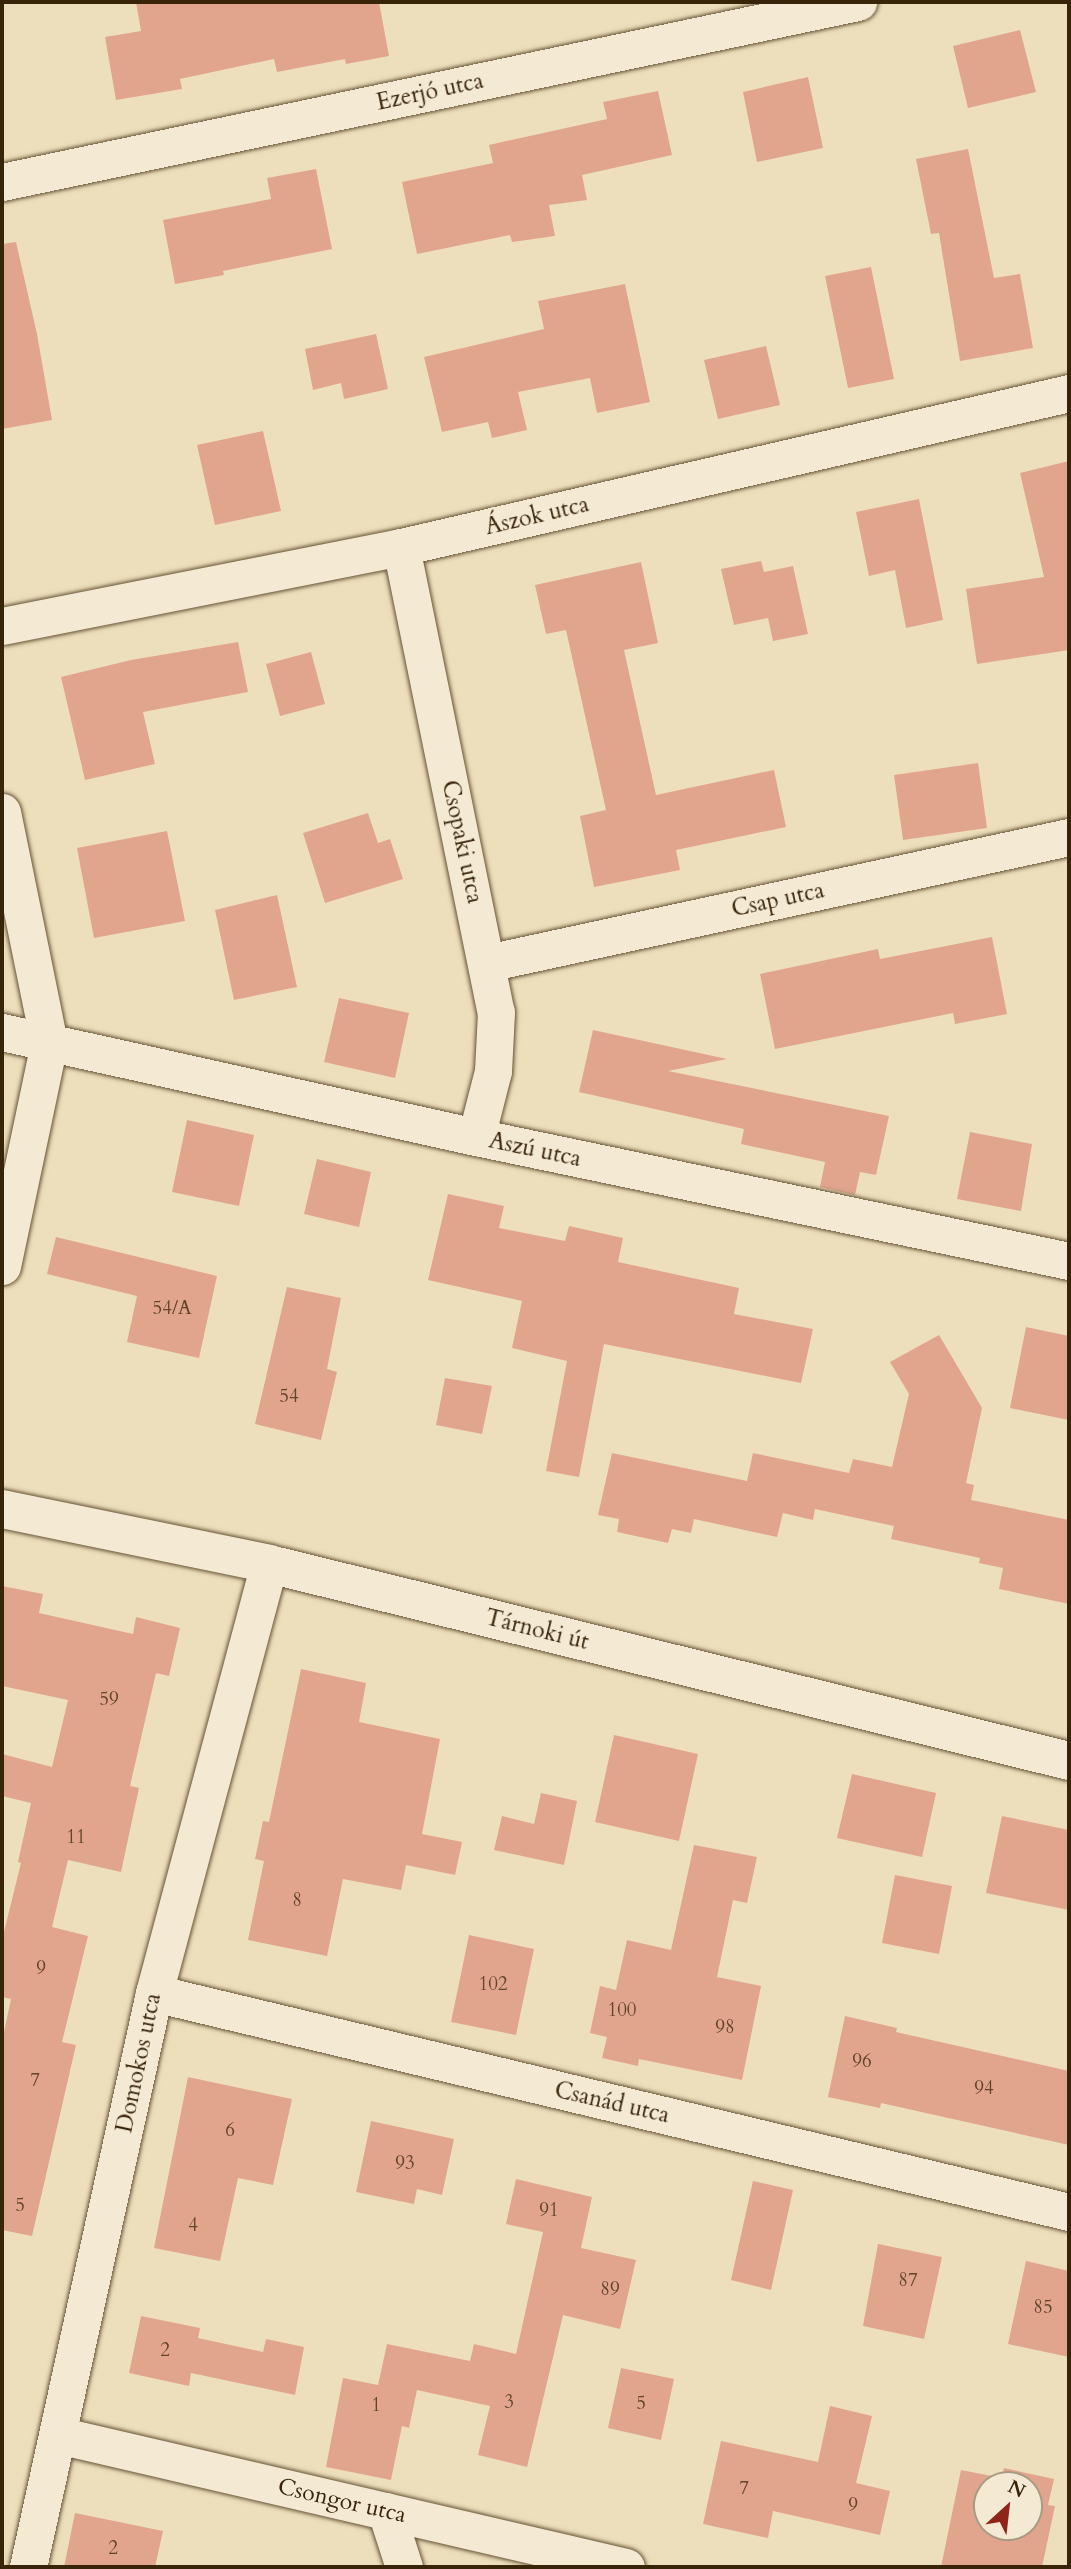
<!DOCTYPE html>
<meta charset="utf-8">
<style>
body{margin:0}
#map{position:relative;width:1071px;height:2569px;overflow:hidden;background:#eedfbc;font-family:Cardo,serif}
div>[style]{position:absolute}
.building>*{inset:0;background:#e1a58e}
.roads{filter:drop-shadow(0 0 2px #665336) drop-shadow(0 0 2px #665336)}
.minor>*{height:37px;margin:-18.5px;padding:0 18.5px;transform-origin:18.5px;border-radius:18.5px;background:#f4ead3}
.tertiary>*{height:38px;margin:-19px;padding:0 19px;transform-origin:19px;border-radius:19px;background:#f4ead3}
span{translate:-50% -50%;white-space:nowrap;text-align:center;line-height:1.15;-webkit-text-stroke:5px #f4ead3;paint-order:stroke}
.number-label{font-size:19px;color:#62442a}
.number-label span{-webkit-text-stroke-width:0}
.street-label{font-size:23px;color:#382409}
.frame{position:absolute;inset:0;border:4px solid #382409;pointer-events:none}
.north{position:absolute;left:973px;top:2471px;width:70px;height:70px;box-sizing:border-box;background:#f4ead3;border:2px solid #a99b82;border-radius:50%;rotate:27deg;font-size:19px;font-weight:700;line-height:28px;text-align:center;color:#382409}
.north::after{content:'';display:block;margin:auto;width:24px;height:32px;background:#8f2418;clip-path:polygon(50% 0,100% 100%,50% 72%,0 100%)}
</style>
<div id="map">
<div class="building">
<i style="clip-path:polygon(136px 2px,379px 2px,389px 56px,346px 64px,345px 59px,277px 72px,274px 59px,180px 79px,182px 89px,116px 100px,105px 37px,141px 31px)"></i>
<i style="clip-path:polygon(1020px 30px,1036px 92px,968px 108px,953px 46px)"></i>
<i style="clip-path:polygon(808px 77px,823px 148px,757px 162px,743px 92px)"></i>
<i style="clip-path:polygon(658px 91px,672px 155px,582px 175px,587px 200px,549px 205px,555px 236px,512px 242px,510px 235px,417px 254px,402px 182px,493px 163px,489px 145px,607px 119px,603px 102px)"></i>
<i style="clip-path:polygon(968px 149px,994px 278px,1020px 274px,1033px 348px,960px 361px,939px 233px,931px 234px,916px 159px)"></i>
<i style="clip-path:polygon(316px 169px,332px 249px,223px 271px,224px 275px,175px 284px,163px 220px,271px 199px,267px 178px)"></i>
<i style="clip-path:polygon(16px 242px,37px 334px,52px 420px,2px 429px,2px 244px)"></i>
<i style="clip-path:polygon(871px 267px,894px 379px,848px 388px,825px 276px)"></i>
<i style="clip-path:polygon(625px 284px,650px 402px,597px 413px,590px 378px,518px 392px,527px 430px,492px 438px,488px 422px,442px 432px,424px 357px,544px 329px,538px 301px)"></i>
<i style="clip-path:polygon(376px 334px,388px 389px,344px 399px,341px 383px,313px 390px,305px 349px)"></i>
<i style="clip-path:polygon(766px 346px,780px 405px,718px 419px,704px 360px)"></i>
<i style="clip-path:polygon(263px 431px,281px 511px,215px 525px,197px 445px)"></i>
<i style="clip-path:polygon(1069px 461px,1069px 650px,977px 664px,966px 589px,1044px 577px,1020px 473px)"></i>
<i style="clip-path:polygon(919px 499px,943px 620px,906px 628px,895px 570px,869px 576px,856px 512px)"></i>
<i style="clip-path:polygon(761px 561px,764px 572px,793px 566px,808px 634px,773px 641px,768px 618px,734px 625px,721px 569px)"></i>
<i style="clip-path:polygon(641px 562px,658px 643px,624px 650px,656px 795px,774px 770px,786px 827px,676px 850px,680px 870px,594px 887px,580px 816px,606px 810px,566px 630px,546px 634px,535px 585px)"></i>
<i style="clip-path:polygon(238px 642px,248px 692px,143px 712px,155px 764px,85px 780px,61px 677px,131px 660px)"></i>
<i style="clip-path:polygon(311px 652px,325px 704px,280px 716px,266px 664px)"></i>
<i style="clip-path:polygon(978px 763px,987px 828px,903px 840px,894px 775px)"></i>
<i style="clip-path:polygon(368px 813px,378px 843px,390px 839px,403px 879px,325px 903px,303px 833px)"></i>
<i style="clip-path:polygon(167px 831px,185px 921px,94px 938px,77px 848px)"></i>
<i style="clip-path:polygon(277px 895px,297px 987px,234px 1000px,215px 910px)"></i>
<i style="clip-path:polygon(992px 937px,1007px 1014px,955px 1024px,953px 1013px,775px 1049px,760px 974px,878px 949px,880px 959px)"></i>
<i style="clip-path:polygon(339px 998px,409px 1013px,395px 1078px,324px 1062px)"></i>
<i style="clip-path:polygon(593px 1030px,727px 1059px,668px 1071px,889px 1116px,876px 1175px,860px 1172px,855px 1195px,820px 1187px,825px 1162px,741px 1144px,744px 1129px,579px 1092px)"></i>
<i style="clip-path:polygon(187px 1120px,254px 1135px,239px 1206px,172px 1192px)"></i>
<i style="clip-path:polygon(970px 1132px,1032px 1144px,1021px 1211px,957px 1199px)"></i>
<i style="clip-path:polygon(317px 1159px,371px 1172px,359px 1227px,304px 1214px)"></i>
<i style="clip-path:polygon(448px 1194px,504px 1206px,499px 1228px,565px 1241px,569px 1226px,623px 1238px,618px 1262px,739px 1288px,734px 1314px,813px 1329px,801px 1383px,604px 1344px,579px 1477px,546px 1471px,567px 1361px,512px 1348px,522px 1301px,428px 1280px)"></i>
<i style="clip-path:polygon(56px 1237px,217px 1276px,199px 1358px,127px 1342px,137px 1296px,47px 1274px)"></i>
<i style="clip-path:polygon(287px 1287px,341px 1298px,327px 1369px,337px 1372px,321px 1440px,255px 1424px)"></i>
<i style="clip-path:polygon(1026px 1327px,1069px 1336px,1069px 1420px,1010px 1408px)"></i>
<i style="clip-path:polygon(939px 1335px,982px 1408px,966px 1483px,974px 1485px,971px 1500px,1069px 1520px,1069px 1604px,999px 1589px,1003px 1568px,979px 1563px,980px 1558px,891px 1539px,894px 1526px,815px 1509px,813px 1520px,783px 1513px,777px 1537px,694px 1519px,691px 1533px,672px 1529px,668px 1543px,617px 1532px,619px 1519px,598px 1515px,612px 1453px,747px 1481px,753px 1453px,849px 1473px,853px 1459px,892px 1467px,909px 1394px,890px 1362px)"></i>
<i style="clip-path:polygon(445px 1378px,492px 1386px,482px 1434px,436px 1425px)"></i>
<i style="clip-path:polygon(2px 1586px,43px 1594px,39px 1613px,133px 1634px,136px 1617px,180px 1628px,169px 1676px,156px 1673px,130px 1786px,139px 1788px,121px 1872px,68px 1860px,52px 1927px,88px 1936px,62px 2042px,76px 2045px,32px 2236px,2px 2230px,2px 2041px,11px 1999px,2px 1997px,2px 1940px,21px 1863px,18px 1862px,31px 1803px,2px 1796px,2px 1754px,52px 1767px,68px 1700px,2px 1686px)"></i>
<i style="clip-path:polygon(301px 1669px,366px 1683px,359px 1722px,440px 1739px,422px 1834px,462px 1842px,455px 1875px,406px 1865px,401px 1890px,343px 1879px,327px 1956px,248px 1940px,264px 1861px,255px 1859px,263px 1821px,269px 1822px)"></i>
<i style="clip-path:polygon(614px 1735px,698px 1754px,679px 1841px,595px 1822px)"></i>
<i style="clip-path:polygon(852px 1774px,936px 1793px,922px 1857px,837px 1838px)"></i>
<i style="clip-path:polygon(541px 1793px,577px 1801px,564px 1865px,494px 1850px,502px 1816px,534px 1824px)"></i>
<i style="clip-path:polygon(1002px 1816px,1069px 1830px,1069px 1910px,986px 1893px)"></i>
<i style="clip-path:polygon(694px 1845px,757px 1857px,747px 1903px,733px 1900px,717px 1977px,761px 1986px,742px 2080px,639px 2059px,638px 2066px,602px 2058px,607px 2037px,590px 2033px,600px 1986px,616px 1990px,627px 1940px,671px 1950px)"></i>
<i style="clip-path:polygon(895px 1875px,952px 1886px,939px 1954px,882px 1943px)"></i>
<i style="clip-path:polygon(469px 1935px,534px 1949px,516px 2035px,451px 2022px)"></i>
<i style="clip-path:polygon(845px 2016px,897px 2028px,896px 2032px,1069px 2071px,1069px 2145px,881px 2103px,880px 2108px,828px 2097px)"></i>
<i style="clip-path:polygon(188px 2077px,292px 2099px,273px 2185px,238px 2178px,220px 2261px,154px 2248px)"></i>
<i style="clip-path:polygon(371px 2121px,454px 2139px,442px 2195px,417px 2189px,414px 2204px,356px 2192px)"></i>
<i style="clip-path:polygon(516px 2179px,592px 2197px,581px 2248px,636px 2260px,620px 2329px,563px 2315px,527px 2467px,478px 2455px,490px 2406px,417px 2390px,409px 2428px,402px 2426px,391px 2480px,326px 2467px,343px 2378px,378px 2385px,387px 2344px,470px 2361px,474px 2344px,516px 2354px,543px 2232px,506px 2224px)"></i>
<i style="clip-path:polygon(753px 2181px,793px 2190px,771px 2290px,731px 2280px)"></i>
<i style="clip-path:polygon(878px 2244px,942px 2257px,924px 2339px,863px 2326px)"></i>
<i style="clip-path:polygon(1026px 2261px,1069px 2271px,1069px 2357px,1008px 2344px)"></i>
<i style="clip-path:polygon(141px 2316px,200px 2328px,198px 2338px,263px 2352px,266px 2339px,304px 2347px,295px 2395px,191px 2373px,189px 2386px,129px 2373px)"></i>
<i style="clip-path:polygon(621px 2368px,674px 2379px,661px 2440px,608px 2428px)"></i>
<i style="clip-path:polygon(830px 2406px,872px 2416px,856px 2483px,890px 2491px,880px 2535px,773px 2511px,768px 2538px,703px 2524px,721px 2441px,818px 2462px)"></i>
<i style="clip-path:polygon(evenodd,1004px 2468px,1054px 2479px,1048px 2505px,1055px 2506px,1042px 2567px,941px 2567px,961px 2470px,1002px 2478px,1004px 2468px,987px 2485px,1029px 2485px,1029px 2527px,987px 2527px,987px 2485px)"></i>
<i style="clip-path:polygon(75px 2513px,163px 2531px,155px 2567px,64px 2567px)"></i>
</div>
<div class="roads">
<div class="minor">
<i style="left:2px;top:182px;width:875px;rotate:-11.88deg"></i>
<i style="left:401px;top:547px;width:475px;rotate:78.5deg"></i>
<i style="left:496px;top:1012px;width:59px;rotate:92.9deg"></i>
<i style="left:493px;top:1071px;width:68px;rotate:104.4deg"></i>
<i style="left:2px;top:626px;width:407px;rotate:-11.2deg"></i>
<i style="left:401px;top:547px;width:686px;rotate:-12.98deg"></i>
<i style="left:2px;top:812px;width:236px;rotate:78.5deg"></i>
<i style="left:49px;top:1043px;width:228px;rotate:101.9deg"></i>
<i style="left:487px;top:963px;width:595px;rotate:-12.22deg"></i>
<i style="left:2px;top:1032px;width:485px;rotate:12.5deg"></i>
<i style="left:476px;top:1137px;width:606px;rotate:11.81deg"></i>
<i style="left:154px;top:1993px;width:941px;rotate:13.46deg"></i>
<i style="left:58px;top:2435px;width:583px;rotate:13.08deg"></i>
<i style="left:386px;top:2511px;width:59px;rotate:72.2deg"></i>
<i style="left:28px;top:2567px;width:588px;rotate:-77.62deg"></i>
<i style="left:154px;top:1993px;width:444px;rotate:-75deg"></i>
</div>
<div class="tertiary">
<i style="left:2px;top:1509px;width:273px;rotate:11.6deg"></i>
<i style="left:269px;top:1564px;width:824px;rotate:13.83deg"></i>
</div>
</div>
<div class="number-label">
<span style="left:172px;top:1309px">54/A</span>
<span style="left:289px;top:1397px">54</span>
<span style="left:109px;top:1700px">59</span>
<span style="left:76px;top:1838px">11</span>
<span style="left:297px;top:1901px">8</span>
<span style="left:41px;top:1969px">9</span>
<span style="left:493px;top:1985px">102</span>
<span style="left:622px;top:2011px">100</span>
<span style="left:725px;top:2028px">98</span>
<span style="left:862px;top:2062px">96</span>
<span style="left:35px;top:2081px">7</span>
<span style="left:984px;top:2089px">94</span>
<span style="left:230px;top:2131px">6</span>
<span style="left:405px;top:2164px">93</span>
<span style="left:20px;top:2206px">5</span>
<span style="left:549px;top:2211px">91</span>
<span style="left:193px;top:2226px">4</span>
<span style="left:908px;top:2281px">87</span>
<span style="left:610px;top:2290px">89</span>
<span style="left:1043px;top:2308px">85</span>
<span style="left:165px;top:2351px">2</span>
<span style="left:509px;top:2403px">3</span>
<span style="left:641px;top:2404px">5</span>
<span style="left:376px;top:2406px">1</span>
<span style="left:744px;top:2489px">7</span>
<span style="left:853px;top:2506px">9</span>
<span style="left:113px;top:2549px">2</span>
</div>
<div class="street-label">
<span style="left:430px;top:92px;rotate:-12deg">Ezerjó utca</span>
<span style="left:537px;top:516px;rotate:-13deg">Ászok utca</span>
<span style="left:462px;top:842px;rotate:78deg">Csopaki utca</span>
<span style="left:778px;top:900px;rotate:-12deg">Csap utca</span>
<span style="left:535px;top:1150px;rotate:12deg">Aszú utca</span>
<span style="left:537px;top:1630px;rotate:14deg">Tárnoki út</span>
<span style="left:139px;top:2063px;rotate:-78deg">Domokos utca</span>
<span style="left:612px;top:2103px;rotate:13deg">Csanád utca</span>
<span style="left:342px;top:2501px;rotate:13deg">Csongor utca</span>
</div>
<div class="frame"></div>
<div class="north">N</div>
</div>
